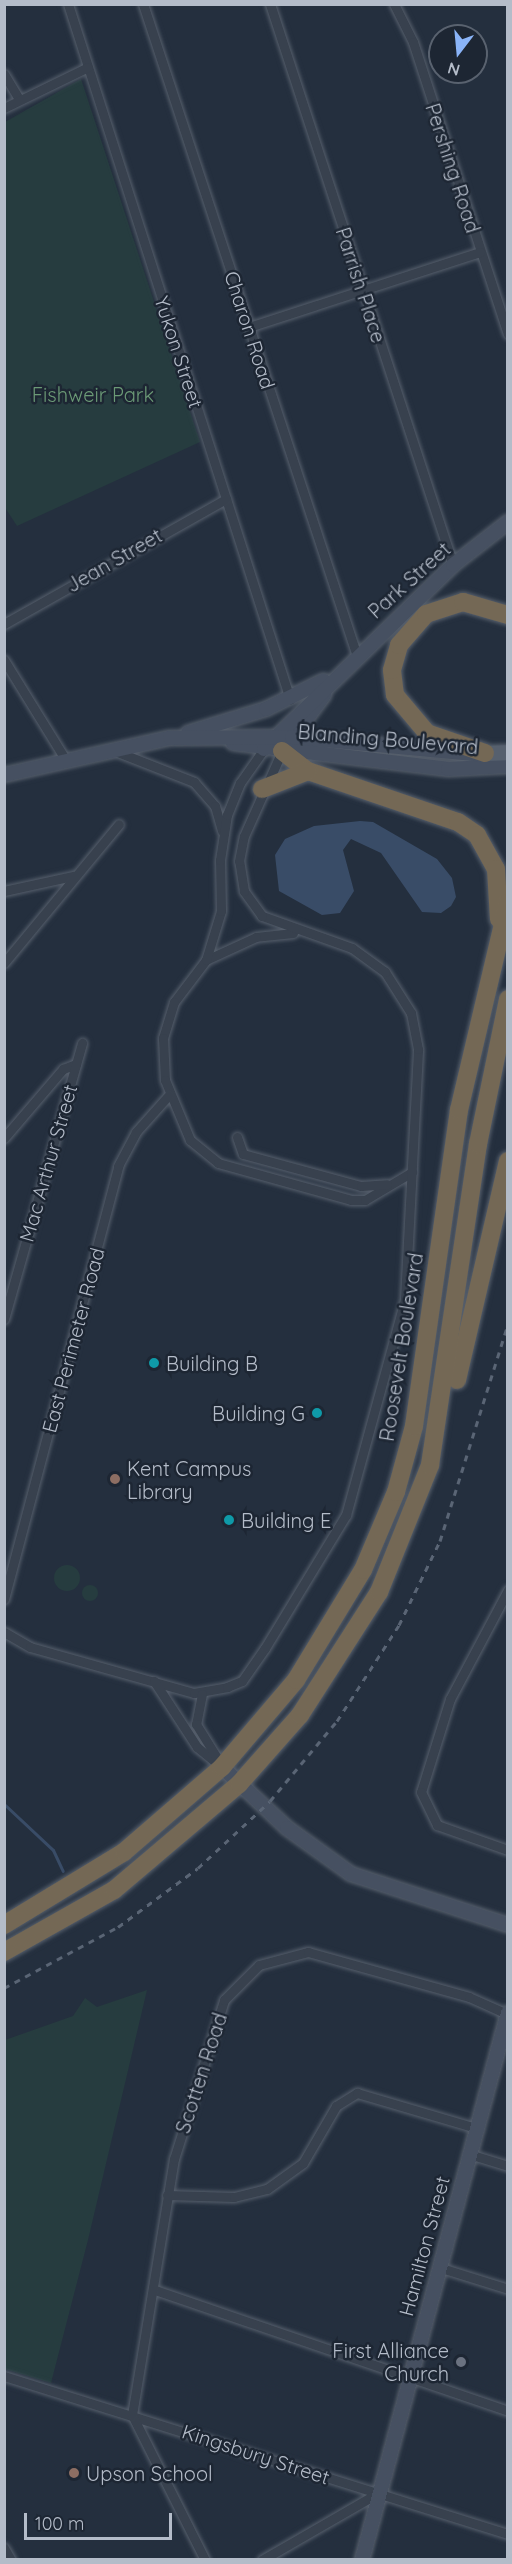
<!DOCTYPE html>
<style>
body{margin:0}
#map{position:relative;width:512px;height:2564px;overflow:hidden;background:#242f3e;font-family:Quicksand,sans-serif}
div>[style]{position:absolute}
.green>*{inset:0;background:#263c3f}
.round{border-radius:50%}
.water>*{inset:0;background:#394c67}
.stream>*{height:3px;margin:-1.5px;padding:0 1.5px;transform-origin:1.5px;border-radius:1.5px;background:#394c67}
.roads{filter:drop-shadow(0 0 2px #565f6c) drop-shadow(0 0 2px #565f6c)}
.street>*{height:9px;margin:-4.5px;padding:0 4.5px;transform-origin:4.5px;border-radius:4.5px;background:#38414e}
.secondary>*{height:14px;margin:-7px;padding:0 7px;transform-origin:7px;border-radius:7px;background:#465061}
.primary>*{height:15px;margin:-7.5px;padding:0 7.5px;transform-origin:7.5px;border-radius:7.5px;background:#56606e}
.highway>*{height:18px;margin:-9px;padding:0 9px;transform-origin:9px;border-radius:9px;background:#746855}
.rail>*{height:3px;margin-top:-1.5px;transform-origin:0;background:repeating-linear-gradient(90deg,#5a6575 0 6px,transparent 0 12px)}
.dots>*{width:16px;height:16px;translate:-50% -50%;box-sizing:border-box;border:3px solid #1d2633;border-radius:50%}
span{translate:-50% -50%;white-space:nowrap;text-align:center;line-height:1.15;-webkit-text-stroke:5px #1d2633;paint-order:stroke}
.street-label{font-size:20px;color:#b4bcc9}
.park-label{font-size:20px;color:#6b9a76}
.poi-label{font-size:20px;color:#b4bcc9}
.left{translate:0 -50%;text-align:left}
.right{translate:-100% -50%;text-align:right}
.frame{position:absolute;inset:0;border:6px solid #b4bcc9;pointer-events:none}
.north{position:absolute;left:428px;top:24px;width:60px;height:60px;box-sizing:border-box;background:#1d2633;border:2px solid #59626f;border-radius:50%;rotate:196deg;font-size:16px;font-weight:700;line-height:24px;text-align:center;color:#b4bcc9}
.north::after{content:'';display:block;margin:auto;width:21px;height:27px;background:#8ab4f8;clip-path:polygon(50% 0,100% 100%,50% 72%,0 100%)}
.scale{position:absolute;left:24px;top:2513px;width:148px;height:27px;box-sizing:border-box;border:3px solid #b4bcc9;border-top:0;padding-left:8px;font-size:18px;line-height:21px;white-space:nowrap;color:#b4bcc9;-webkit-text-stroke:4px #1d2633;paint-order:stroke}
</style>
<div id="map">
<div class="green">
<i style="clip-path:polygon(81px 79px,200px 442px,17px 526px,4px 506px,5px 122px)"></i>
<i class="round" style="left:54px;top:1565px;width:26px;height:26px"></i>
<i class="round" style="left:82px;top:1585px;width:16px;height:16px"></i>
<i style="clip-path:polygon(147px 1990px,88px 2240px,51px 2383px,5px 2369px,5px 2040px,73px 2016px,85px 1998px,97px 2007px)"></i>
</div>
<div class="water">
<i style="clip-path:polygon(360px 821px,373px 822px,437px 859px,452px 878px,456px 897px,451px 906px,441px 913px,422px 912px,381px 853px,351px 839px,343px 850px,354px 891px,340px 913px,322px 915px,279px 891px,275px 855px,285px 839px,314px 826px)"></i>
</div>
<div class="stream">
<i style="left:4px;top:1804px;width:67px;rotate:43.2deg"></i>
<i style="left:53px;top:1850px;width:23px;rotate:65deg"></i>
</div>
<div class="roads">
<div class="street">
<i style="left:68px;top:4px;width:730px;rotate:72.29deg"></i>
<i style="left:143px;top:4px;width:686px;rotate:71.83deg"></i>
<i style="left:270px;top:4px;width:590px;rotate:71.93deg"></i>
<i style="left:394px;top:4px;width:42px;rotate:63.4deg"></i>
<i style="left:413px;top:42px;width:307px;rotate:72deg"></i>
<i style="left:4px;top:74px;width:29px;rotate:59deg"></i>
<i style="left:4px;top:108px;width:93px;rotate:-26deg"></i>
<i style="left:249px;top:327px;width:243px;rotate:-18deg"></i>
<i style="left:4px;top:624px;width:255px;rotate:-29.4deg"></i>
<i style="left:4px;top:660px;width:120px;rotate:58.3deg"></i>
<i style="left:115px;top:751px;width:85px;rotate:21.4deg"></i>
<i style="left:194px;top:782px;width:32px;rotate:49deg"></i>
<i style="left:215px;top:806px;width:26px;rotate:74deg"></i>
<i style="left:4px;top:891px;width:71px;rotate:-12.3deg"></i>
<i style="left:293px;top:933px;width:37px;rotate:174deg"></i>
<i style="left:256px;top:937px;width:55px;rotate:155.3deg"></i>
<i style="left:206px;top:960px;width:53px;rotate:127.3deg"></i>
<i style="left:174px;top:1002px;width:38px;rotate:107deg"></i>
<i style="left:163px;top:1038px;width:42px;rotate:87.3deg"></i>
<i style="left:165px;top:1080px;width:65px;rotate:67.4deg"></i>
<i style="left:190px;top:1140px;width:36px;rotate:39deg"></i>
<i style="left:218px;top:1163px;width:138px;rotate:15.5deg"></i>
<i style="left:351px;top:1200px;width:14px"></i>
<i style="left:365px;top:1200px;width:55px;rotate:-30.8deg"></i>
<i style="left:206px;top:960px;width:51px;rotate:-73deg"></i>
<i style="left:221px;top:911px;width:51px;rotate:-91.1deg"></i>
<i style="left:220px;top:860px;width:46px;rotate:-81.2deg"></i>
<i style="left:227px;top:815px;width:35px;rotate:-68deg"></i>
<i style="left:240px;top:783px;width:42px;rotate:-54.8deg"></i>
<i style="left:4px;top:963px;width:180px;rotate:-50.4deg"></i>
<i style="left:237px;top:1137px;width:18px;rotate:71deg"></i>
<i style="left:243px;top:1154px;width:122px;rotate:15.2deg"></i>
<i style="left:361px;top:1186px;width:26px;rotate:-4deg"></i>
<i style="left:4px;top:1138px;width:91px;rotate:-49.5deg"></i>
<i style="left:63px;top:1069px;width:14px;rotate:-21deg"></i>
<i style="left:4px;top:1319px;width:287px;rotate:-74.2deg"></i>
<i style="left:508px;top:1590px;width:123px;rotate:118deg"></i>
<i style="left:450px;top:1699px;width:97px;rotate:107.3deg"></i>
<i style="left:421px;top:1792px;width:37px;rotate:64deg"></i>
<i style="left:437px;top:1825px;width:75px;rotate:19.4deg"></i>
<i style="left:4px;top:1599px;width:448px;rotate:-75.2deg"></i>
<i style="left:118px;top:1166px;width:38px;rotate:-62deg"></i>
<i style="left:136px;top:1132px;width:50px;rotate:-48.3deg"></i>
<i style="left:4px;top:1632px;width:30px;rotate:30deg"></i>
<i style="left:30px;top:1647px;width:170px;rotate:15.7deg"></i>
<i style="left:194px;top:1693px;width:34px;rotate:-10deg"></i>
<i style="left:227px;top:1687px;width:16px;rotate:-22deg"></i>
<i style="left:242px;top:1681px;width:40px;rotate:-55.1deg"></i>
<i style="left:265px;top:1648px;width:156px;rotate:-58.7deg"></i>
<i style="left:346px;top:1515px;width:224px;rotate:-74.7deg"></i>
<i style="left:405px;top:1299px;width:250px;rotate:-87deg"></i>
<i style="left:418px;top:1049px;width:37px;rotate:-101deg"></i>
<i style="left:411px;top:1013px;width:49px;rotate:-122.4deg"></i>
<i style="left:385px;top:972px;width:41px;rotate:-144deg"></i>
<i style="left:352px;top:948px;width:96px;rotate:-160.4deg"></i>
<i style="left:262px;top:916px;width:31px;rotate:-126deg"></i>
<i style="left:244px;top:891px;width:30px;rotate:-99deg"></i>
<i style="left:239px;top:861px;width:25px;rotate:-79deg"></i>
<i style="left:244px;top:836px;width:93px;rotate:-65.9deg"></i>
<i style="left:154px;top:1681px;width:79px;rotate:56.9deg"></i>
<i style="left:197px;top:1747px;width:32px;rotate:39deg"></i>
<i style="left:202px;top:1694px;width:31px;rotate:101deg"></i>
<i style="left:196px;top:1724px;width:49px;rotate:58.2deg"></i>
<i style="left:469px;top:2154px;width:41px;rotate:17.1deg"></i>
<i style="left:167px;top:2195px;width:67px;rotate:1.7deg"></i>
<i style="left:234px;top:2197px;width:34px;rotate:-14deg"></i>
<i style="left:267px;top:2189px;width:44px;rotate:-35.8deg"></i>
<i style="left:303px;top:2163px;width:66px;rotate:-59.9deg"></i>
<i style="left:336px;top:2106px;width:25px;rotate:-32deg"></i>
<i style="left:357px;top:2093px;width:124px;rotate:16.4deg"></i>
<i style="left:438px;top:2267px;width:73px;rotate:17.4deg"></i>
<i style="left:155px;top:2290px;width:373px;rotate:18.9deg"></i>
<i style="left:4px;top:2376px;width:528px;rotate:17.41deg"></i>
<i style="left:4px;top:2548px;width:14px;rotate:60deg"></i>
<i style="left:205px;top:2560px;width:162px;rotate:-116.7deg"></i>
<i style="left:132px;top:2415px;width:259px;rotate:-80.7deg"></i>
<i style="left:174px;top:2159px;width:167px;rotate:-72.5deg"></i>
<i style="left:224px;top:2000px;width:49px;rotate:-45deg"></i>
<i style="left:259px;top:1965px;width:51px;rotate:-14.9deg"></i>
<i style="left:308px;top:1952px;width:167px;rotate:15.6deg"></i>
<i style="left:469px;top:1997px;width:42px;rotate:24.1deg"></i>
<i style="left:262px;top:2560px;width:134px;rotate:-30deg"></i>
</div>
<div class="secondary">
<i style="left:188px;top:733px;width:82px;rotate:-17.1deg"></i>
<i style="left:266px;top:709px;width:64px;rotate:-26.2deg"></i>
<i style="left:289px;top:742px;width:59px;rotate:-53.3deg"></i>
<i style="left:233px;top:743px;width:217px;rotate:6.9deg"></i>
<i style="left:448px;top:769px;width:60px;rotate:-2.9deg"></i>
<i style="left:264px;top:749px;width:264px;rotate:-44.2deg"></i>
<i style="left:453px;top:565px;width:70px;rotate:-38deg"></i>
<i style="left:4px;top:775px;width:170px;rotate:-12.6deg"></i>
<i style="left:170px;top:738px;width:122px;rotate:-0.5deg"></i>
<i style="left:292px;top:737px;width:186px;rotate:5.3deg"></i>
<i style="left:222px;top:1767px;width:89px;rotate:43.2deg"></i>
<i style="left:287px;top:1828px;width:79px;rotate:35.7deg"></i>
<i style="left:351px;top:1874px;width:165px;rotate:18deg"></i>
<i style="left:362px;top:2560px;width:566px;rotate:-75.06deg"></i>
</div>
<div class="primary">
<i style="left:485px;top:753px;width:23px;rotate:-2deg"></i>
</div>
<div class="highway">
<i style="left:282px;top:751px;width:33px;rotate:38deg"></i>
<i style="left:308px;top:771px;width:158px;rotate:18.8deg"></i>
<i style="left:458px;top:822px;width:23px;rotate:34deg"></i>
<i style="left:477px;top:835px;width:39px;rotate:61deg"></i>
<i style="left:496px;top:869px;width:50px;rotate:86.6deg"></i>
<i style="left:485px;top:753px;width:61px;rotate:-161deg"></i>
<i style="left:427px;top:733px;width:50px;rotate:-130.1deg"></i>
<i style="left:395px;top:695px;width:25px;rotate:-97deg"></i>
<i style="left:392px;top:670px;width:26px;rotate:-74deg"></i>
<i style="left:399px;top:645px;width:41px;rotate:-48.9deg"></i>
<i style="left:426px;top:614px;width:39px;rotate:-18deg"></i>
<i style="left:463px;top:602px;width:47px;rotate:16.1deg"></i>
<i style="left:262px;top:789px;width:49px;rotate:-21.4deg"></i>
<i style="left:457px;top:1380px;width:225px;rotate:-76.9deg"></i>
<i style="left:4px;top:1925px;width:140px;rotate:-31.3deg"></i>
<i style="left:124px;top:1852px;width:130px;rotate:-40.9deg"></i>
<i style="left:222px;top:1767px;width:114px;rotate:-49.6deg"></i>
<i style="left:296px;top:1680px;width:129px;rotate:-58.7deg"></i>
<i style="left:363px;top:1570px;width:85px;rotate:-67.1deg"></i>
<i style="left:396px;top:1492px;width:68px;rotate:-74.7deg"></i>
<i style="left:414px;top:1426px;width:319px;rotate:-81.9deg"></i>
<i style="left:459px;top:1110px;width:213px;rotate:-76.7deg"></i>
<i style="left:4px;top:1952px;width:126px;rotate:-29.4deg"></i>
<i style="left:114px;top:1890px;width:164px;rotate:-40.3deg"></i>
<i style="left:239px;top:1784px;width:92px;rotate:-48.5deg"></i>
<i style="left:300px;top:1715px;width:146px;rotate:-57.3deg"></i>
<i style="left:379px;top:1592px;width:137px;rotate:-68.1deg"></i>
<i style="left:430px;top:1465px;width:325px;rotate:-81.5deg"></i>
<i style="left:478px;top:1144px;width:148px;rotate:-78.3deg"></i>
</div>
</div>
<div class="rail">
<i style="left:4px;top:1988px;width:129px;rotate:-28.2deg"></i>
<i style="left:118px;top:1927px;width:99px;rotate:-36.4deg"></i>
<i style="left:198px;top:1868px;width:98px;rotate:-42.9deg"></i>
<i style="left:270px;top:1801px;width:104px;rotate:-50.1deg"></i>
<i style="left:337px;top:1721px;width:114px;rotate:-57.1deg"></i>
<i style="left:399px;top:1625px;width:93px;rotate:-64deg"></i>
<i style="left:440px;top:1541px;width:227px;rotate:-72.6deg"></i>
</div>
<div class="dots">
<i style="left:154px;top:1363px;background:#0f9aa8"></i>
<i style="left:317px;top:1413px;background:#0f9aa8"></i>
<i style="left:115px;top:1479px;background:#8d6e63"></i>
<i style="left:229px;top:1520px;background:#0f9aa8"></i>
<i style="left:461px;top:2362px;background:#6b7280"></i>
<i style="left:74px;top:2473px;background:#8d6e63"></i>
</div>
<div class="street-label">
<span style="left:453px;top:168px;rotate:72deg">Pershing Road</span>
<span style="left:361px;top:285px;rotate:72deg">Parrish Place</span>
<span style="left:250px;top:330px;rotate:72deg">Charon Road</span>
<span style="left:179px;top:352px;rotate:72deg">Yukon Street</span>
<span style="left:114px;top:560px;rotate:-30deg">Jean Street</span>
<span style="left:409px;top:580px;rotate:-42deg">Park Street</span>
<span style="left:388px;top:739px;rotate:5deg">Blanding Boulevard</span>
<span style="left:48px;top:1163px;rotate:-74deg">Mac Arthur Street</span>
<span style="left:73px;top:1340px;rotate:-75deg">East Perimeter Road</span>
<span style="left:401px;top:1347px;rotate:-81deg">Roosevelt Boulevard</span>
<span style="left:201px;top:2073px;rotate:-72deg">Scotten Road</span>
<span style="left:424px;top:2246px;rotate:-75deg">Hamilton Street</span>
<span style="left:256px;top:2454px;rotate:18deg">Kingsbury Street</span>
</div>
<div class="park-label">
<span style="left:93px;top:394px">Fishweir Park</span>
</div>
<div class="poi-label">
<span class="left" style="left:166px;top:1363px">Building B</span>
<span class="right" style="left:305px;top:1413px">Building G</span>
<span class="left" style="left:127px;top:1480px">Kent Campus<br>Library</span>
<span class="left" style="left:241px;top:1520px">Building E</span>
<span class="right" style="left:449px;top:2362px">First Alliance<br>Church</span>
<span class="left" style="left:86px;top:2473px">Upson School</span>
</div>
<div class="frame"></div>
<div class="north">N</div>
<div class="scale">100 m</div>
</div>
